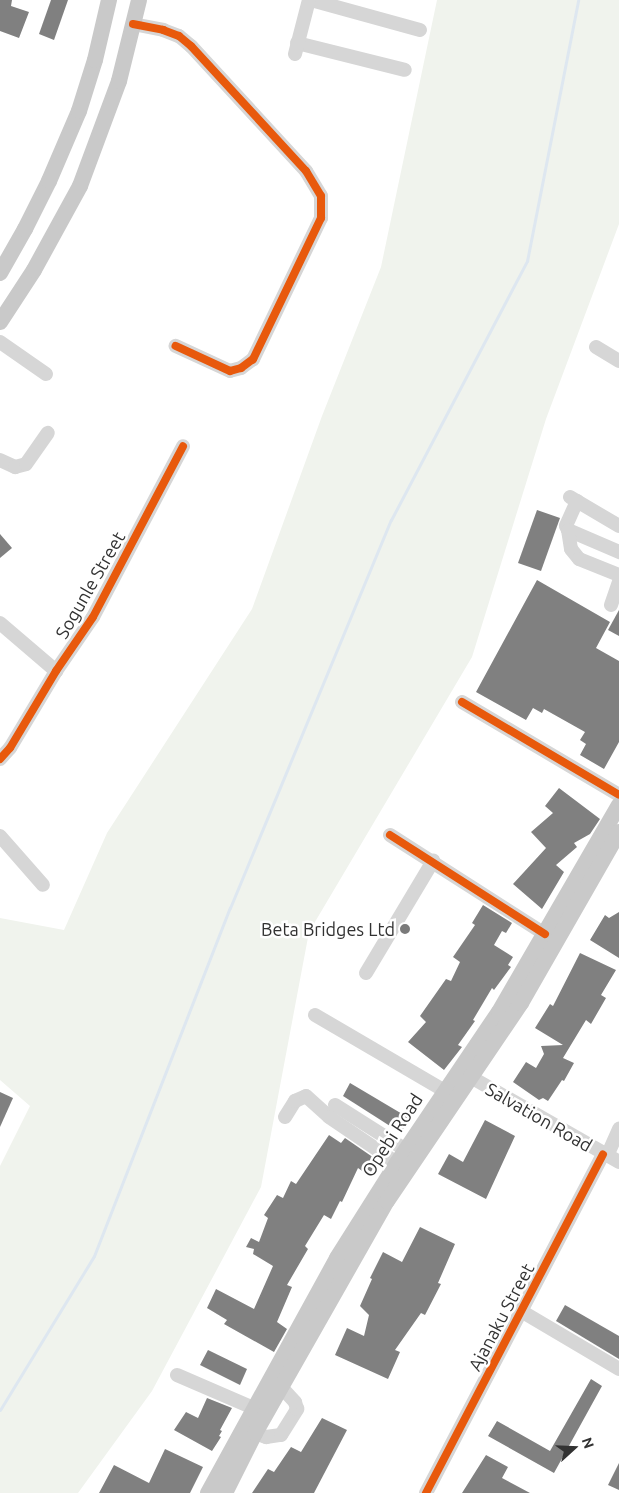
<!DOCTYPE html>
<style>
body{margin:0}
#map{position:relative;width:619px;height:1493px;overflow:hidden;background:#fff;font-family:Ubuntu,sans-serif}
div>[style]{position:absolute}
.green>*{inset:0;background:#f0f3ed}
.stream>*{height:3px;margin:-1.5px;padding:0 1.5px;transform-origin:1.5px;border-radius:1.5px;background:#dee7f0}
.building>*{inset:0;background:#808080}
.minor>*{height:14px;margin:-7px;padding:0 7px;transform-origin:7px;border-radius:7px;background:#d6d6d6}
.major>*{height:16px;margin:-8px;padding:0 8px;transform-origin:8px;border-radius:8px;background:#c9c9c9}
.cycleway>*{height:8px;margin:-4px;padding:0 4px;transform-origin:4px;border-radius:4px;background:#e8590c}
.dots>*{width:14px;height:14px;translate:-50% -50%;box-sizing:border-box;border:2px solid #fff;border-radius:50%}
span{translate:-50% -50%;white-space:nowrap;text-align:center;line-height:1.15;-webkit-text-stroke:5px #fff;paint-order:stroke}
.street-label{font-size:18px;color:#323232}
.poi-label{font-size:18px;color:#323232}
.right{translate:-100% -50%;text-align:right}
.north{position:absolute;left:549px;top:1423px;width:50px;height:50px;-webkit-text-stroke:4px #fff;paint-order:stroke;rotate:70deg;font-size:14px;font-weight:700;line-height:20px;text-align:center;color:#323232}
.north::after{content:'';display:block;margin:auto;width:18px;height:22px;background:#323232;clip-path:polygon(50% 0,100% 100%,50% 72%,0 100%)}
</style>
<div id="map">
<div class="green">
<i style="clip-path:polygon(437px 0,619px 0,619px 224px,546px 419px,472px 657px,309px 932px,261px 1187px,152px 1391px,78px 1493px,0 1493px,0 1166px,30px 1106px,0 1080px,0 918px,64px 930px,107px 833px,252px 609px,322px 416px,381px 267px)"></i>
</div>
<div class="stream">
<i style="left:0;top:1410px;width:180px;rotate:-58.6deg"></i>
<i style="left:94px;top:1256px;width:374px;rotate:-68.7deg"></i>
<i style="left:230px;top:908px;width:420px;rotate:-67.5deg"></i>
<i style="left:391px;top:520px;width:293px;rotate:-62.3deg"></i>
<i style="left:527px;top:261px;width:266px;rotate:-78.9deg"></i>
</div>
<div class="building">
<i style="clip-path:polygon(0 0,12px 0,11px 6px,29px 12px,19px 38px,0 31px)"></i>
<i style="clip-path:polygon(51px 0,68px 0,54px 40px,39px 34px)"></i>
<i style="clip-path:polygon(537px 510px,560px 518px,541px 571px,518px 563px)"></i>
<i style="clip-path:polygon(0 534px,12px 548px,0 558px)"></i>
<i style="clip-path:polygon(537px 580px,610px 622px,596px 648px,619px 661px,619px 742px,604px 769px,580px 755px,586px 744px,580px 740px,585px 732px,544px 709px,542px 713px,533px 708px,526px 720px,476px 692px)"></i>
<i style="clip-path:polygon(619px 610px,619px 636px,608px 630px)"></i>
<i style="clip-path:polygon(559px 788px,600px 819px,590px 834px,574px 843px,577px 847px,556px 865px,564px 872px,542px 909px,513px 884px,546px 848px,531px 832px,553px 813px,545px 806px)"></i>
<i style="clip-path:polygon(483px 905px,512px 923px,506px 933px,502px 931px,494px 945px,513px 957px,508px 965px,511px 967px,494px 990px,492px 988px,473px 1020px,475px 1021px,458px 1045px,462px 1047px,444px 1070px,408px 1042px,426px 1022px,420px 1016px,446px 979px,451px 981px,460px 962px,453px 957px,475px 925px,472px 923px)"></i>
<i style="clip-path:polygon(619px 912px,619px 958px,590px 940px,605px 915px,609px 918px)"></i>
<i style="clip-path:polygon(580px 953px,616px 970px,601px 995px,606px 998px,591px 1024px,586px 1020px,563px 1058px,574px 1063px,564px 1081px,562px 1080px,548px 1101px,543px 1098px,539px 1100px,513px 1082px,526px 1062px,536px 1068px,544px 1054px,541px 1046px,563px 1045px,535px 1028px,550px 1004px,553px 1006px)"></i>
<i style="clip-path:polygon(350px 1083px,409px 1118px,401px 1133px,343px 1096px)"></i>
<i style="clip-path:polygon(0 1092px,13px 1098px,0 1127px)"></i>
<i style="clip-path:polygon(485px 1120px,515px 1136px,486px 1199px,438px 1174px,449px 1154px,463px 1162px)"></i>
<i style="clip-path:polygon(329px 1135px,341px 1143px,345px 1138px,377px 1160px,369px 1176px,358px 1168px,342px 1202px,340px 1201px,331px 1219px,324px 1215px,305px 1246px,308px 1249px,287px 1285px,292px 1287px,277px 1322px,287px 1329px,274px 1352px,224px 1324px,227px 1320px,207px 1308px,216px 1289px,254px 1309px,273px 1266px,253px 1254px,254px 1249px,246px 1247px,251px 1238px,259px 1242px,268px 1218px,264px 1215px,277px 1195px,283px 1198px,291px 1181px,296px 1184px)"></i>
<i style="clip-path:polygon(420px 1227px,455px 1244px,438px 1283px,441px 1284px,425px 1315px,421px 1313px,395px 1350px,400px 1352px,388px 1379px,335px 1355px,347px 1328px,364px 1336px,369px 1315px,360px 1306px,372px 1279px,370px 1278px,383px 1252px,402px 1262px)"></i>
<i style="clip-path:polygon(565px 1305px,619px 1336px,619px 1359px,556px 1321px)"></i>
<i style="clip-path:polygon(208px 1350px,247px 1369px,240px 1385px,200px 1365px)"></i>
<i style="clip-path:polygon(591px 1379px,602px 1386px,554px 1473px,488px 1436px,497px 1421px,550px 1451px)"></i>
<i style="clip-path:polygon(207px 1398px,232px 1408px,220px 1430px,222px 1431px,219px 1436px,221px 1437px,212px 1451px,174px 1430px,186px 1412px,198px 1418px)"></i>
<i style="clip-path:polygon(322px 1418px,347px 1430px,314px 1493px,252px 1493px,268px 1469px,274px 1472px,291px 1447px,301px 1452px)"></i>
<i style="clip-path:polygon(165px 1449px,203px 1467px,190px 1493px,99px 1493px,114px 1465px,149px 1483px)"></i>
<i style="clip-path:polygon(486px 1455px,508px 1467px,502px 1478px,530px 1493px,462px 1493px)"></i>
<i style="clip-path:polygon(619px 1463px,619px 1490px,608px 1485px)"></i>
</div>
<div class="minor">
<i style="left:311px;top:0;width:113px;rotate:15.4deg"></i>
<i style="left:133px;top:24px;width:31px;rotate:11deg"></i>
<i style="left:163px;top:30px;width:17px;rotate:21deg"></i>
<i style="left:179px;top:36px;width:16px;rotate:40deg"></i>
<i style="left:191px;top:46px;width:170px;rotate:47.4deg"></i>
<i style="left:306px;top:171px;width:29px;rotate:59deg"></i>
<i style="left:321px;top:196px;width:22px;rotate:90deg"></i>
<i style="left:321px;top:218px;width:157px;rotate:115.7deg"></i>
<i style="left:253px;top:359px;width:15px;rotate:143deg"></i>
<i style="left:241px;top:368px;width:11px;rotate:165deg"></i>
<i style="left:230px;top:371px;width:60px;rotate:-155.2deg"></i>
<i style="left:297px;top:43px;width:111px;rotate:14deg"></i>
<i style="left:295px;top:54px;width:56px;rotate:-75.5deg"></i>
<i style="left:0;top:342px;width:56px;rotate:34.8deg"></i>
<i style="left:596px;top:347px;width:27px;rotate:31deg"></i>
<i style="left:0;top:460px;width:17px;rotate:25deg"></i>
<i style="left:15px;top:467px;width:11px;rotate:-15deg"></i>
<i style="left:26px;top:464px;width:38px;rotate:-55deg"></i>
<i style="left:570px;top:497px;width:57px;rotate:30.6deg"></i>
<i style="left:577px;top:501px;width:27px;rotate:114deg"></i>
<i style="left:566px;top:526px;width:4px;rotate:63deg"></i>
<i style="left:568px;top:530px;width:56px;rotate:23.3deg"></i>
<i style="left:568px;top:530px;width:19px;rotate:81deg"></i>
<i style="left:571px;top:549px;width:13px;rotate:51deg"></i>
<i style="left:579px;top:559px;width:43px;rotate:21.8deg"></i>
<i style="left:611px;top:605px;width:24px;rotate:-71deg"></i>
<i style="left:0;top:623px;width:74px;rotate:40.6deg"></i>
<i style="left:462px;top:702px;width:182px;rotate:30.6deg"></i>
<i style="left:0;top:759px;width:15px;rotate:-48deg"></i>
<i style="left:10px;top:748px;width:90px;rotate:-59.1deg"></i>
<i style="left:56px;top:671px;width:65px;rotate:-55.6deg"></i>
<i style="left:93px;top:617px;width:193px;rotate:-62.2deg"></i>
<i style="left:390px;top:835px;width:184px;rotate:32.6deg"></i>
<i style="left:0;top:836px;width:65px;rotate:48.7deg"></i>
<i style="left:366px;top:973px;width:131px;rotate:-59.1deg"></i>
<i style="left:315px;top:1015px;width:151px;rotate:30.3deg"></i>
<i style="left:462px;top:1072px;width:181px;rotate:29.8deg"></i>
<i style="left:335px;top:1105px;width:84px;rotate:32.4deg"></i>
<i style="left:285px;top:1117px;width:19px;rotate:-58deg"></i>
<i style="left:295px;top:1101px;width:12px;rotate:-24deg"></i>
<i style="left:306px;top:1096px;width:31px;rotate:42deg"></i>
<i style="left:329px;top:1117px;width:82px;rotate:34.1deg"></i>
<i style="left:607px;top:1156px;width:30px;rotate:-66deg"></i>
<i style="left:521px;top:1311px;width:114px;rotate:30.6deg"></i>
<i style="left:177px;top:1375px;width:86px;rotate:23.3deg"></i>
<i style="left:255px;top:1433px;width:12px;rotate:20deg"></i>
<i style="left:266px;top:1437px;width:15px;rotate:-8deg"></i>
<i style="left:281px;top:1435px;width:31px;rotate:-58deg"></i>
<i style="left:297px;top:1409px;width:7px;rotate:-106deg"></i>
<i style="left:295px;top:1402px;width:21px;rotate:-133deg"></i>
<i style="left:426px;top:1493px;width:382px;rotate:-62.4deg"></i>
</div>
<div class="major">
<i style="left:0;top:273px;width:51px;rotate:-60.4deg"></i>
<i style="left:25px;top:229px;width:54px;rotate:-63.4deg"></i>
<i style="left:49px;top:181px;width:76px;rotate:-66.8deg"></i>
<i style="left:79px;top:111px;width:53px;rotate:-72.6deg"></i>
<i style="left:95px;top:60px;width:62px;rotate:-76.9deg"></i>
<i style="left:0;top:322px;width:62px;rotate:-56.8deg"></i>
<i style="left:34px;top:270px;width:96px;rotate:-61.3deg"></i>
<i style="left:80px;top:186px;width:112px;rotate:-69.6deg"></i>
<i style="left:119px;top:81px;width:83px;rotate:-76.1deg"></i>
<i style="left:208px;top:1493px;width:268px;rotate:-61.2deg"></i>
<i style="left:337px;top:1258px;width:112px;rotate:-57.7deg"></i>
<i style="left:397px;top:1163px;width:182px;rotate:-56deg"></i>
<i style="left:499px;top:1012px;width:239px;rotate:-59.9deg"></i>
<i style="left:225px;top:1493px;width:67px;rotate:-63.4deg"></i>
<i style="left:255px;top:1433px;width:267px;rotate:-60.4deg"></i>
<i style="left:387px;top:1201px;width:239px;rotate:-55.9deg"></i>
<i style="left:521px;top:1003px;width:197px;rotate:-60.2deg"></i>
</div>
<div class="cycleway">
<i style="left:133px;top:24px;width:31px;rotate:11deg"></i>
<i style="left:163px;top:30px;width:17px;rotate:21deg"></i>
<i style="left:179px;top:36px;width:16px;rotate:40deg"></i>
<i style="left:191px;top:46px;width:170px;rotate:47.4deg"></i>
<i style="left:306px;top:171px;width:29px;rotate:59deg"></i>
<i style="left:321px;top:196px;width:22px;rotate:90deg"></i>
<i style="left:321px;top:218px;width:157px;rotate:115.7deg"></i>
<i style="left:253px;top:359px;width:15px;rotate:143deg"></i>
<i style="left:241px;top:368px;width:11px;rotate:165deg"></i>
<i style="left:230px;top:371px;width:60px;rotate:-155.2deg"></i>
<i style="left:462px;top:702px;width:182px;rotate:30.6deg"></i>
<i style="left:0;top:759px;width:15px;rotate:-48deg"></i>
<i style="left:10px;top:748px;width:90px;rotate:-59.1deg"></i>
<i style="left:56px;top:671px;width:65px;rotate:-55.6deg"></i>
<i style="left:93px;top:617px;width:193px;rotate:-62.2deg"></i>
<i style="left:390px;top:835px;width:184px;rotate:32.6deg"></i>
<i style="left:426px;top:1493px;width:382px;rotate:-62.4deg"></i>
</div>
<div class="dots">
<i style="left:405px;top:929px;background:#7a7a7a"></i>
</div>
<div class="street-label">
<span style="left:90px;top:585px;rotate:-60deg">Sogunle Street</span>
<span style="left:539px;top:1117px;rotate:30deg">Salvation Road</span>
<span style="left:392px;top:1135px;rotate:-57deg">Opebi Road</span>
<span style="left:501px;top:1317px;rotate:-62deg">Ajanaku Street</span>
</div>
<div class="poi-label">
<span class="right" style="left:395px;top:929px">Beta Bridges Ltd</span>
</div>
<div class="north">N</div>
</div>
